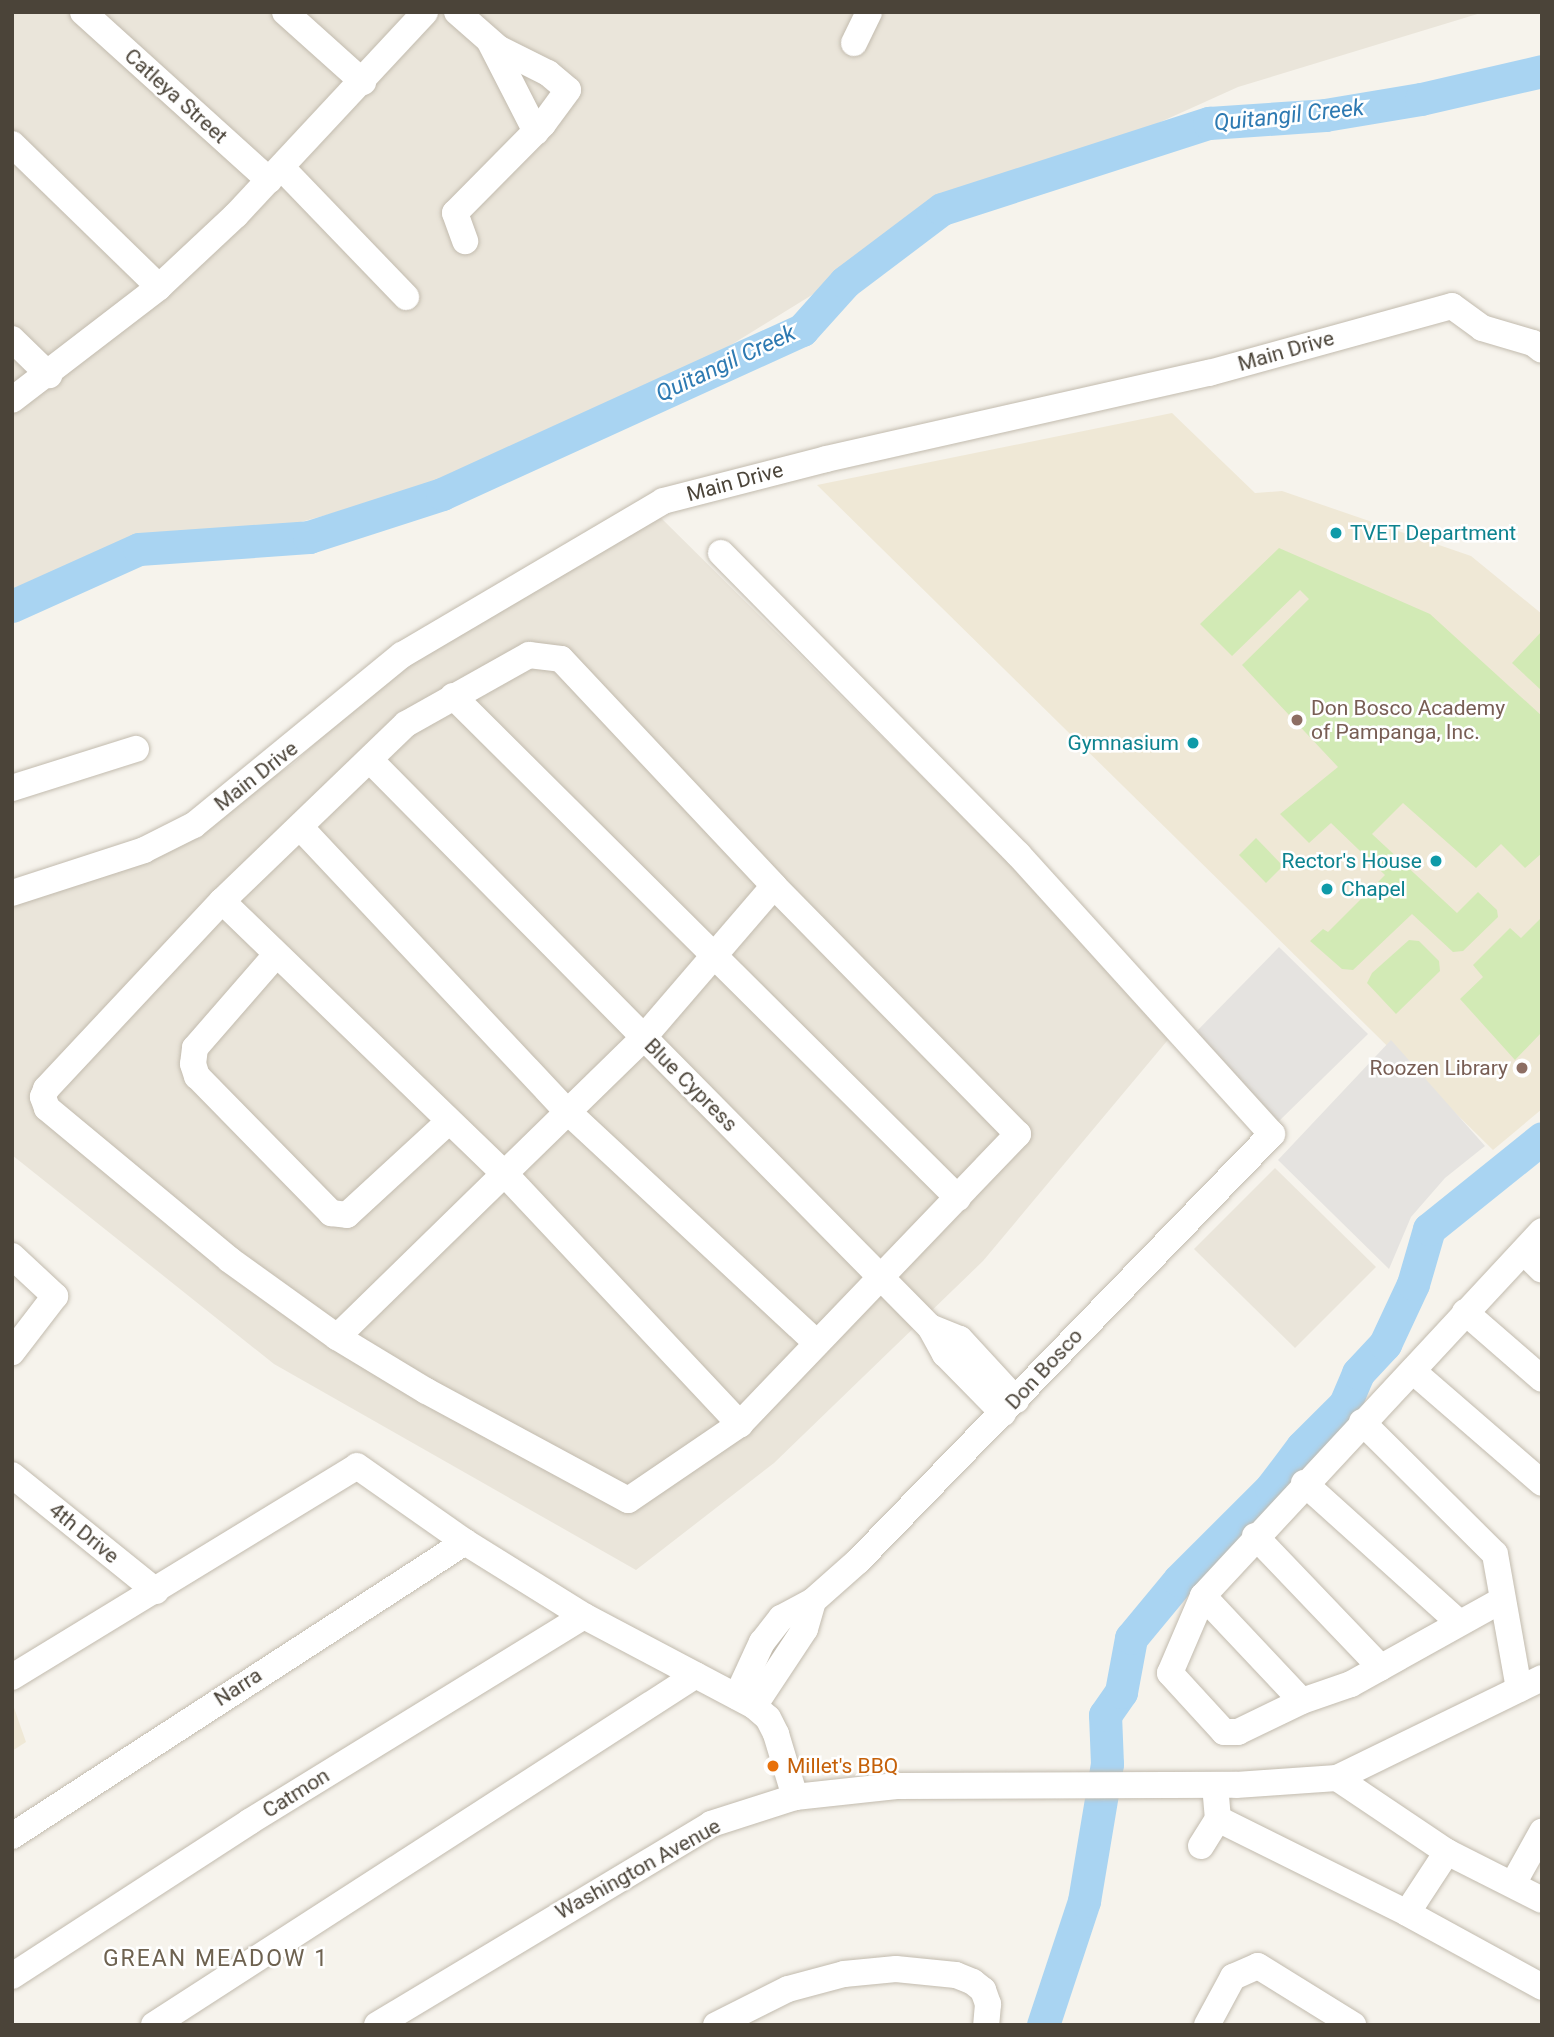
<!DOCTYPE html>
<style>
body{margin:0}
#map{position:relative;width:1554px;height:2037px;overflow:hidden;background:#f6f3ec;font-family:Roboto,sans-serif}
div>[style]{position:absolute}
.residential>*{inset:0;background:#eae5da}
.education>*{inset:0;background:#efe8d6}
.green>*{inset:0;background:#d2eab5}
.parking>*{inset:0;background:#e5e3e0}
.river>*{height:33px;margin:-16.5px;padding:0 16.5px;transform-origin:16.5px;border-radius:16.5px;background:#a9d4f2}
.roads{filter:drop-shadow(0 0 2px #c2bbae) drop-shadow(0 0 2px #c2bbae)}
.minor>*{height:26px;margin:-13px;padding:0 13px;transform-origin:13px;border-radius:13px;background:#fff}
.dots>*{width:19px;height:19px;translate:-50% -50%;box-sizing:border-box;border:4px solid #fff;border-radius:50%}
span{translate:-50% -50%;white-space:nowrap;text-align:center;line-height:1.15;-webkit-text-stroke:5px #fff;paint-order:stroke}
.street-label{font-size:21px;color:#4b4439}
.culture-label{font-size:21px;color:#0d838f}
.left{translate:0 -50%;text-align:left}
.right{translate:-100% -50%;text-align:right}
.education-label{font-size:21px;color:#785e54}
.food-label{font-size:21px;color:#c56008}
.water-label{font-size:23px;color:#2e7ab2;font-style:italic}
.neighbourhood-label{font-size:23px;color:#6e6250;letter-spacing:2px}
.frame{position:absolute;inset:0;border:14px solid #4b4439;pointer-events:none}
</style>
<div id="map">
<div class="residential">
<i style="clip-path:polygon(12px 12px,1484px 12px,1238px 87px,906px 237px,598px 427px,418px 490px,12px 601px)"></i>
<i style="clip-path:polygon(655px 512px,1177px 1029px,983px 1261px,774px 1463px,636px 1570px,274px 1364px,12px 1155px,12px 909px,28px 893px,235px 801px,293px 764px,405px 658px)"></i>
<i style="clip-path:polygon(1275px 1168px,1376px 1267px,1295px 1348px,1194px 1249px)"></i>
</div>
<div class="education">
<i style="clip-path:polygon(1172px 413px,1255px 493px,1282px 491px,1471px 556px,1542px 614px,1542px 1109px,1493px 1150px,817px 485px)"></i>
<i style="clip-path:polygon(12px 1702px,26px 1742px,12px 1751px)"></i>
</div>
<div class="green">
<i style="clip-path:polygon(1279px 548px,1430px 614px,1542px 716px,1542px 853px,1525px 868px,1501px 844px,1476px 868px,1403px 803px,1372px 834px,1457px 913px,1478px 892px,1497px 910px,1498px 917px,1463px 951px,1453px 952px,1412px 914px,1353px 970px,1342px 969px,1310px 941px,1323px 929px,1328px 932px,1385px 875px,1331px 823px,1309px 843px,1280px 814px,1338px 767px,1242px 665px,1309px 599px,1300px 590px,1232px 656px,1200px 624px)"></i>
<i style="clip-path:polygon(1542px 631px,1542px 691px,1512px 663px)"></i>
<i style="clip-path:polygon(1256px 838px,1283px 866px,1266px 883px,1239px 855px)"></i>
<i style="clip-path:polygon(1542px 917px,1542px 1032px,1515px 1060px,1460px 999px,1483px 977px,1473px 965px,1510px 928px,1521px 938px)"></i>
<i style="clip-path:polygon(1409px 940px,1419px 941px,1439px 961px,1440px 971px,1396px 1014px,1367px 983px,1372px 973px)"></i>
</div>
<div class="parking">
<i style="clip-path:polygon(1279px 947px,1368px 1034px,1278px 1122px,1195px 1033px)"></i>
<i style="clip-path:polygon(1391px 1040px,1485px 1146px,1445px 1178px,1411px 1217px,1389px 1269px,1278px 1160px)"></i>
</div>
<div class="river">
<i style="left:12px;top:606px;width:139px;rotate:-24.2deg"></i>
<i style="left:139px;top:549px;width:170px;rotate:-4deg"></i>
<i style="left:309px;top:537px;width:140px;rotate:-17.9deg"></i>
<i style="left:442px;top:494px;width:396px;rotate:-24.5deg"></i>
<i style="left:802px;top:330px;width:64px;rotate:-48.1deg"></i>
<i style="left:845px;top:282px;width:121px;rotate:-37deg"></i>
<i style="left:942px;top:209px;width:281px;rotate:-17.9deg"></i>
<i style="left:1209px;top:123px;width:116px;rotate:-3.9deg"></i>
<i style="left:1325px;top:115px;width:97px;rotate:-9.5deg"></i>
<i style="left:1421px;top:99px;width:124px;rotate:-13deg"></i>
<i style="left:1043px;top:2025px;width:131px;rotate:-71.7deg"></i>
<i style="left:1084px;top:1901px;width:139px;rotate:-80.5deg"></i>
<i style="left:1107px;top:1764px;width:49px;rotate:-92.3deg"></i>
<i style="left:1105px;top:1715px;width:28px;rotate:-55deg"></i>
<i style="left:1121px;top:1692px;width:55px;rotate:-79.5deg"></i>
<i style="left:1131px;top:1638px;width:75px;rotate:-50.4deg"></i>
<i style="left:1179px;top:1580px;width:130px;rotate:-45deg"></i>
<i style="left:1271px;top:1488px;width:51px;rotate:-52.9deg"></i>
<i style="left:1302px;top:1447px;width:61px;rotate:-45deg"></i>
<i style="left:1345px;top:1404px;width:34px;rotate:-67deg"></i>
<i style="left:1358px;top:1373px;width:40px;rotate:-47deg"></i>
<i style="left:1385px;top:1344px;width:66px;rotate:-65deg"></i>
<i style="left:1413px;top:1284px;width:57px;rotate:-73.8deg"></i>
<i style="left:1429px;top:1229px;width:145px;rotate:-38.8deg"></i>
</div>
<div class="roads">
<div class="minor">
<i style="left:83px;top:12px;width:251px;rotate:42.1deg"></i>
<i style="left:285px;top:12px;width:105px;rotate:41.9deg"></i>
<i style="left:457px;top:12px;width:55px;rotate:41.3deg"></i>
<i style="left:498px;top:48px;width:56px;rotate:26.6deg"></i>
<i style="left:548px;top:73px;width:26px;rotate:40deg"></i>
<i style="left:568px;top:90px;width:42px;rotate:126.3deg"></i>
<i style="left:543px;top:124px;width:125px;rotate:134.7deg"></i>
<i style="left:455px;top:213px;width:30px;rotate:70deg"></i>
<i style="left:490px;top:42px;width:101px;rotate:62.9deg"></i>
<i style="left:854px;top:43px;width:34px;rotate:-64deg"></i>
<i style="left:12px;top:144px;width:205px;rotate:44.2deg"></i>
<i style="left:282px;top:168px;width:179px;rotate:46.1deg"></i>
<i style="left:12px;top:339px;width:52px;rotate:44.2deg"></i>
<i style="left:12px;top:400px;width:185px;rotate:-37.5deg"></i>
<i style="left:159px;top:287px;width:105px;rotate:-43.1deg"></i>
<i style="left:236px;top:215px;width:277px;rotate:-47deg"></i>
<i style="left:721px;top:553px;width:423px;rotate:45.4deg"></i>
<i style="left:1018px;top:854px;width:378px;rotate:47.8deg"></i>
<i style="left:1272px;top:1134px;width:595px;rotate:134.11deg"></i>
<i style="left:858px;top:1561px;width:60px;rotate:138.4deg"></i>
<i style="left:813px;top:1601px;width:36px;rotate:152deg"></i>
<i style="left:781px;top:1618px;width:31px;rotate:128deg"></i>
<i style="left:762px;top:1642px;width:60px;rotate:114.8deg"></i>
<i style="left:529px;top:655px;width:32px;rotate:7deg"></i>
<i style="left:561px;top:659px;width:311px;rotate:46.8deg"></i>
<i style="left:774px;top:886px;width:348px;rotate:45.5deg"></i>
<i style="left:1018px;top:1134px;width:402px;rotate:133.8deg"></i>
<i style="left:740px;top:1424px;width:135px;rotate:145.8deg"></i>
<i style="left:628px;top:1500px;width:230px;rotate:-151.6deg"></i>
<i style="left:426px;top:1391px;width:104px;rotate:-148.8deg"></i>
<i style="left:337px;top:1337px;width:132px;rotate:-144.3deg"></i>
<i style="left:230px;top:1260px;width:238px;rotate:-140.3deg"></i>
<i style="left:47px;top:1108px;width:12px;rotate:-110deg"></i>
<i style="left:43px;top:1097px;width:9px;rotate:-69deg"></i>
<i style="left:46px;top:1089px;width:258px;rotate:-46.9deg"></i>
<i style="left:222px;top:901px;width:255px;rotate:-43.9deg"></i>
<i style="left:406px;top:724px;width:141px;rotate:-29.3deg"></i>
<i style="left:453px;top:696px;width:712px;rotate:44.83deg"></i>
<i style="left:370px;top:760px;width:797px;rotate:45.36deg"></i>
<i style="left:930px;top:1327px;width:32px;rotate:22deg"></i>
<i style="left:960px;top:1339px;width:83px;rotate:47.4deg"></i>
<i style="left:12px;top:788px;width:130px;rotate:-17.5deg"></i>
<i style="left:300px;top:827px;width:390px;rotate:46.8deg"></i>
<i style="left:567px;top:1111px;width:341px;rotate:42.9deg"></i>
<i style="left:12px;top:893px;width:139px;rotate:-18deg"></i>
<i style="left:144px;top:850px;width:56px;rotate:-26.6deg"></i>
<i style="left:194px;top:825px;width:269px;rotate:-39.3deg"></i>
<i style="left:402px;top:655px;width:303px;rotate:-30.5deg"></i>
<i style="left:663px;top:501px;width:168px;rotate:-14.4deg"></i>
<i style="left:826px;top:459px;width:393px;rotate:-12.7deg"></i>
<i style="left:1209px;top:373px;width:252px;rotate:-15.4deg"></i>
<i style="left:1452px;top:306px;width:37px;rotate:36deg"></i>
<i style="left:1482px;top:328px;width:53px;rotate:16.4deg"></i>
<i style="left:1533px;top:343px;width:11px;rotate:38deg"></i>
<i style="left:222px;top:901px;width:392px;rotate:44deg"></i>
<i style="left:504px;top:1173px;width:345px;rotate:46.8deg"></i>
<i style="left:275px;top:956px;width:122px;rotate:131deg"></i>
<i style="left:195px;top:1048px;width:16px;rotate:97deg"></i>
<i style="left:193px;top:1064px;width:13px;rotate:72deg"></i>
<i style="left:197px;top:1076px;width:192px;rotate:45.6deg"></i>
<i style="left:331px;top:1213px;width:16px;rotate:7deg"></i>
<i style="left:347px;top:1215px;width:137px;rotate:-42.6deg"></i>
<i style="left:1524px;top:1252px;width:25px;rotate:45deg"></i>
<i style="left:12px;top:1256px;width:59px;rotate:42.9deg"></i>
<i style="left:55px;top:1296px;width:71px;rotate:127.5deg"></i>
<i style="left:1465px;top:1312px;width:102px;rotate:41deg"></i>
<i style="left:930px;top:1327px;width:31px;rotate:61deg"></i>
<i style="left:945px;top:1354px;width:83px;rotate:45.5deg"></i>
<i style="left:337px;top:1337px;width:429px;rotate:-44.3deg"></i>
<i style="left:644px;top:1037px;width:199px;rotate:-49.3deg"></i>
<i style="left:1415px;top:1373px;width:168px;rotate:40.9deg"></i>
<i style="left:1362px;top:1422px;width:187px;rotate:44.8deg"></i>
<i style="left:1495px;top:1554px;width:137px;rotate:79.9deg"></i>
<i style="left:12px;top:1475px;width:185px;rotate:38.9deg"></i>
<i style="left:1304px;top:1483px;width:206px;rotate:42deg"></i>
<i style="left:1255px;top:1536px;width:182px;rotate:46.3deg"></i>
<i style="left:1203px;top:1596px;width:144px;rotate:46.7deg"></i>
<i style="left:1502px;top:1600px;width:173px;rotate:150.9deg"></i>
<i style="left:1351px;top:1684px;width:52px;rotate:160.9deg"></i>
<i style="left:1302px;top:1701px;width:71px;rotate:154.2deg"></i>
<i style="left:1238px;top:1732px;width:14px;rotate:180deg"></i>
<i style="left:1224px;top:1732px;width:80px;rotate:-132.5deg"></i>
<i style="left:1170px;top:1673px;width:84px;rotate:-66.8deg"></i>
<i style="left:1203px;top:1596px;width:498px;rotate:-47.1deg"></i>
<i style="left:12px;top:1677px;width:404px;rotate:-31.4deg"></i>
<i style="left:357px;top:1466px;width:132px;rotate:35.1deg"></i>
<i style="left:465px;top:1542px;width:140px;rotate:31.9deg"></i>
<i style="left:584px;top:1616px;width:192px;rotate:27.9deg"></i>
<i style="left:754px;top:1706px;width:18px;rotate:41deg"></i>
<i style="left:768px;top:1718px;width:18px;rotate:63deg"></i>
<i style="left:776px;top:1734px;width:66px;rotate:73.2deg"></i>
<i style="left:754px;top:1706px;width:92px;rotate:-56.5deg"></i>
<i style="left:805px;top:1629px;width:29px;rotate:-74deg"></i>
<i style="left:1337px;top:1778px;width:133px;rotate:33.9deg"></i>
<i style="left:1447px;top:1852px;width:106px;rotate:26.8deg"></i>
<i style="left:1215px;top:1785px;width:34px;rotate:85deg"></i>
<i style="left:1218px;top:1819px;width:211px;rotate:26.4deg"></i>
<i style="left:1407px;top:1913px;width:73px;rotate:-56.7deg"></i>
<i style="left:12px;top:1836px;width:540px;rotate:-32.98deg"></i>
<i style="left:1201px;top:1846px;width:32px;rotate:-58deg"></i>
<i style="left:1513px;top:1884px;width:60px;rotate:-60.9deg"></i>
<i style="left:1407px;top:1913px;width:154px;rotate:28.7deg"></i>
<i style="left:12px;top:1976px;width:283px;rotate:-33deg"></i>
<i style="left:249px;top:1822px;width:393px;rotate:-31.6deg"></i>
<i style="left:154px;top:2025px;width:645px;rotate:-32.85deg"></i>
<i style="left:377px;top:2025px;width:390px;rotate:-31deg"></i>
<i style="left:711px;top:1824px;width:88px;rotate:-17.8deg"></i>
<i style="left:795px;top:1797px;width:102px;rotate:-6.2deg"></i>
<i style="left:896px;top:1786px;width:340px;rotate:-0.2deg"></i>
<i style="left:1236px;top:1785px;width:101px;rotate:-4deg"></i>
<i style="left:1337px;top:1778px;width:228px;rotate:-26deg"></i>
<i style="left:716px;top:2025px;width:80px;rotate:-26.6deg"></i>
<i style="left:788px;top:1989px;width:58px;rotate:-15deg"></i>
<i style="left:844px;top:1974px;width:52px;rotate:-5.5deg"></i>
<i style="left:896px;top:1969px;width:60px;rotate:5.7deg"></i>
<i style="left:956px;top:1975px;width:18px;rotate:22deg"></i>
<i style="left:973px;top:1982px;width:13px;rotate:39deg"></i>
<i style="left:983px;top:1990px;width:15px;rotate:70deg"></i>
<i style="left:988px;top:2004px;width:21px;rotate:95deg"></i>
<i style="left:1207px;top:2025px;width:55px;rotate:-61.6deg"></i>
<i style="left:1233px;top:1977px;width:27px;rotate:-24deg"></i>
<i style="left:1258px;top:1966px;width:112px;rotate:31.8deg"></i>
</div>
</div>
<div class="dots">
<i style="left:1336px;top:533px;background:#0f9aa8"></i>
<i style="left:1297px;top:720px;background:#8d6e63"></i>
<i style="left:1193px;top:743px;background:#0f9aa8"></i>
<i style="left:1436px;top:861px;background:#0f9aa8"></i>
<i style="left:1327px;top:889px;background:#0f9aa8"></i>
<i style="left:1522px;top:1068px;background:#8d6e63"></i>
<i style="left:773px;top:1766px;background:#e8710a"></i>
</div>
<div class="street-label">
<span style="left:176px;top:96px;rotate:42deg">Catleya Street</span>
<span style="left:1286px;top:351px;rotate:-16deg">Main Drive</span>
<span style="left:735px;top:482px;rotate:-15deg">Main Drive</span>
<span style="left:256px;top:776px;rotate:-38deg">Main Drive</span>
<span style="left:691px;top:1085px;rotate:45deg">Blue Cypress</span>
<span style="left:1044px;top:1369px;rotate:-47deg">Don Bosco</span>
<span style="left:84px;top:1533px;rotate:39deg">4th Drive</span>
<span style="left:238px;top:1687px;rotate:-33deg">Narra</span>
<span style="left:296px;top:1793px;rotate:-32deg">Catmon</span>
<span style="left:638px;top:1869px;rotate:-29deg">Washington Avenue</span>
</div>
<div class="culture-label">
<span class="left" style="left:1350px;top:533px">TVET Department</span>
<span class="right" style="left:1179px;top:743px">Gymnasium</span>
<span class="right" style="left:1422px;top:861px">Rector's House</span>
<span class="left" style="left:1341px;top:889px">Chapel</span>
</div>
<div class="education-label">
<span class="left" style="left:1311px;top:720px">Don Bosco Academy<br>of Pampanga, Inc.</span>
<span class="right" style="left:1508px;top:1068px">Roozen Library</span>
</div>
<div class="food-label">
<span class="left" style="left:787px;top:1766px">Millet's BBQ</span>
</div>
<div class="water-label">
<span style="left:1289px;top:116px;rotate:-6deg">Quitangil Creek</span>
<span style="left:726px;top:364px;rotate:-25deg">Quitangil Creek</span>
</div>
<div class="neighbourhood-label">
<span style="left:216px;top:1959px">GREAN MEADOW 1</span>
</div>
<div class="frame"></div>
</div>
